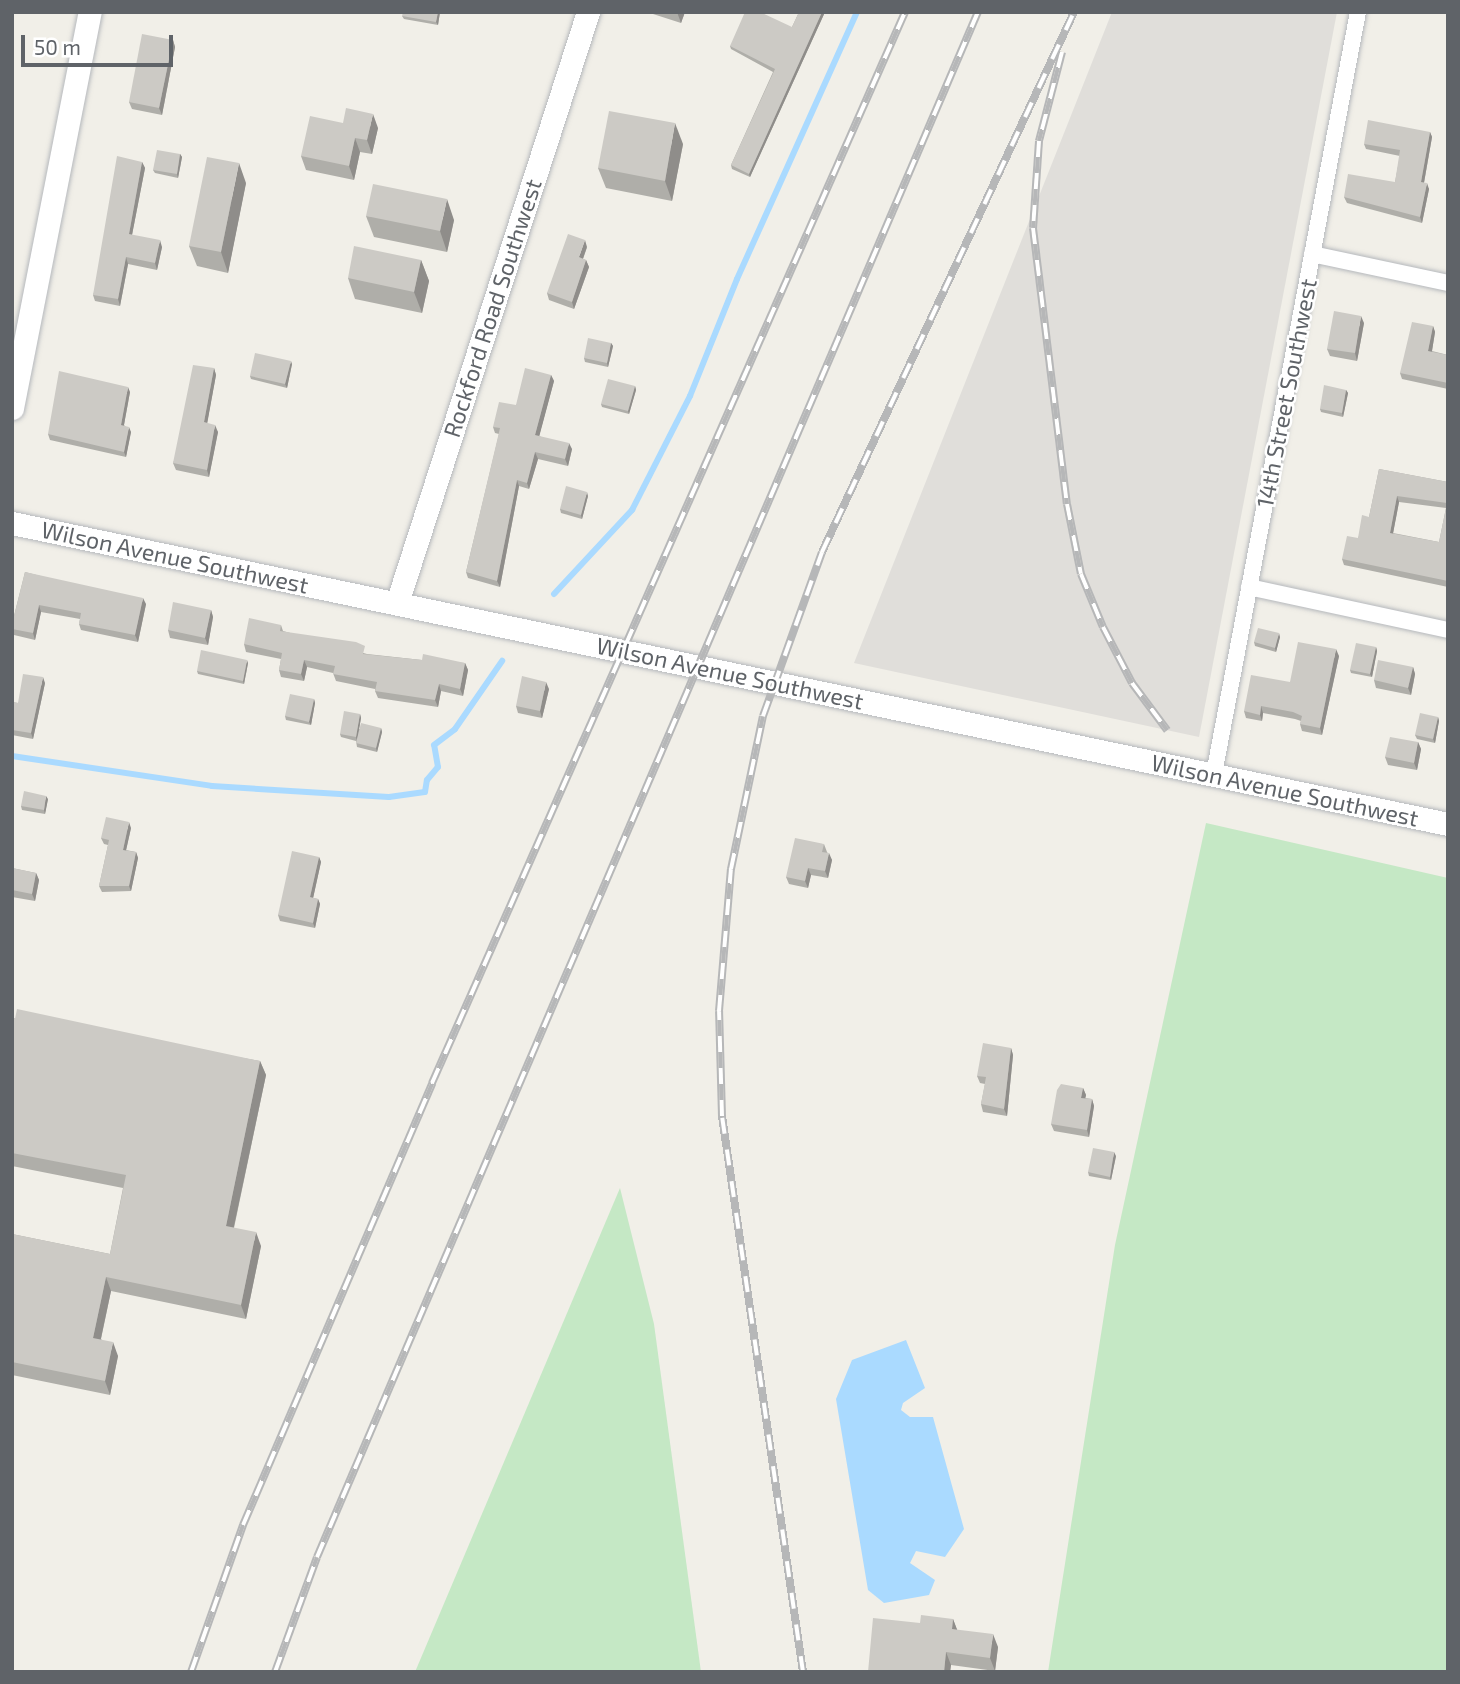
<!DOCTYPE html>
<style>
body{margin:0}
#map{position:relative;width:1460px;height:1684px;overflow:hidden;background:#f1efe8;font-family:"Exo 2",sans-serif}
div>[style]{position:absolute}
.industrial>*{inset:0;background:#e0deda}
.green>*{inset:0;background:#c5e8c5}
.water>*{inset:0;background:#aadaff}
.stream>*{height:6px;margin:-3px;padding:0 3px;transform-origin:3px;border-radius:3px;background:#aadaff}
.roads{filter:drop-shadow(0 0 2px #b5b8bc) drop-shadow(0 0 2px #b5b8bc)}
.street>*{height:16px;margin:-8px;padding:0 8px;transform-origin:8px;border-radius:8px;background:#fff}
.secondary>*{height:23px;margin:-11.5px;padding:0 11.5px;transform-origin:11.5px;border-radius:11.5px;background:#fff}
.rail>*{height:8px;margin-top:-4px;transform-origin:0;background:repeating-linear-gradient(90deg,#fff 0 16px,#b6b7b8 0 32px);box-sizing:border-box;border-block:2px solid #b6b7b8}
.wall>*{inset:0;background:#afaea9}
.shaded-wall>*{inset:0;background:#8f8d8a}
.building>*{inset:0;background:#cccac5}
span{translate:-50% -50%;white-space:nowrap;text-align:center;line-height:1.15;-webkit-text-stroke:5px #fff;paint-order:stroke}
.street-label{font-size:23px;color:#5f6368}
.frame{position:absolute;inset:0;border:14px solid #5f6368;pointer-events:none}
.scale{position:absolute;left:21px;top:35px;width:152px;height:32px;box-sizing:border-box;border:4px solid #5f6368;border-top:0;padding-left:9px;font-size:21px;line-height:24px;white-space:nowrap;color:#5f6368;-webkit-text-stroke:5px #fff;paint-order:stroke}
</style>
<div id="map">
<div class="industrial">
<i style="clip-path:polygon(1112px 12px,1337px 12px,1199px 737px,854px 663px)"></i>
</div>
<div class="green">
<i style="clip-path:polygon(1206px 823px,1448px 878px,1448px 1672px,1048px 1672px,1115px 1245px)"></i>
<i style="clip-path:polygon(620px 1188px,654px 1324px,701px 1672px,415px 1672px)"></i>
</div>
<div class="water">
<i style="clip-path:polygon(906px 1340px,925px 1388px,903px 1403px,901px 1410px,910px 1417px,933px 1417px,964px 1529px,945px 1557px,916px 1551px,910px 1563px,935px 1580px,929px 1595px,884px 1603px,868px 1590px,836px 1399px,852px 1360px)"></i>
</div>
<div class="stream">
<i style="left:554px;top:594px;width:115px;rotate:-47.1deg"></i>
<i style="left:632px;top:510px;width:128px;rotate:-63deg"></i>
<i style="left:690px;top:396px;width:126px;rotate:-68.1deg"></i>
<i style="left:737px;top:279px;width:293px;rotate:-65.8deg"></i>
<i style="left:12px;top:756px;width:202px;rotate:8.5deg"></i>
<i style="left:212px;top:786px;width:177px;rotate:3.6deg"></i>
<i style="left:389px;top:797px;width:36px;rotate:-8deg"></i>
<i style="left:425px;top:792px;width:12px;rotate:-81deg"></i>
<i style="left:427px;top:780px;width:17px;rotate:-50deg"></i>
<i style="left:438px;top:767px;width:22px;rotate:-100deg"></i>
<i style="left:434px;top:745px;width:26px;rotate:-37deg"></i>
<i style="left:455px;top:729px;width:83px;rotate:-55.3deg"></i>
</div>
<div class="roads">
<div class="street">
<i style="left:1312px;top:254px;width:139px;rotate:12deg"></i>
<i style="left:1249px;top:587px;width:204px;rotate:12.2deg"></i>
<i style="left:1214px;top:774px;width:775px;rotate:-79.3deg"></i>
</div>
<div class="secondary">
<i style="left:12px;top:408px;width:404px;rotate:-78.9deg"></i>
<i style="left:12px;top:523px;width:1467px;rotate:11.84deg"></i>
<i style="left:397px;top:603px;width:621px;rotate:-72.09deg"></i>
</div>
</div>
<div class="rail">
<i style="left:1062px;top:52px;width:92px;rotate:104.5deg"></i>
<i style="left:1039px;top:141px;width:87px;rotate:93.9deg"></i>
<i style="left:1033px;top:228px;width:278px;rotate:83deg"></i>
<i style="left:1067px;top:504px;width:71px;rotate:78.7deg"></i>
<i style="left:1081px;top:574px;width:57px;rotate:67.5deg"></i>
<i style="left:1103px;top:627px;width:63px;rotate:62.6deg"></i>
<i style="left:1132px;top:683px;width:59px;rotate:53.3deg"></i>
<i style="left:191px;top:1672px;width:156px;rotate:-70.5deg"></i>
<i style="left:243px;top:1525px;width:481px;rotate:-66.8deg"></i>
<i style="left:432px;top:1083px;width:1171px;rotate:-66.17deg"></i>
<i style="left:275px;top:1672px;width:122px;rotate:-69.9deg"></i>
<i style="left:317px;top:1557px;width:1680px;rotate:-66.84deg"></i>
<i style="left:803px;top:1672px;width:562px;rotate:-98.29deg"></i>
<i style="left:722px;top:1116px;width:105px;rotate:-91.6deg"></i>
<i style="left:719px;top:1011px;width:143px;rotate:-85.2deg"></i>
<i style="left:731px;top:869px;width:156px;rotate:-78.2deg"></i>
<i style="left:763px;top:716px;width:174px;rotate:-70.2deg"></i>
<i style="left:822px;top:552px;width:596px;rotate:-64.98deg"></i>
</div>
<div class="wall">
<i style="clip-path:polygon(440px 12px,438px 25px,404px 19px,402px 16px)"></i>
<i style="clip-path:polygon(652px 12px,685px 12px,681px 23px,653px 14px)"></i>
<i style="clip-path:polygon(799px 12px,825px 12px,750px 177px,732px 169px,731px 165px,773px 72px,731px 49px,730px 46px,792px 27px)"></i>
<i style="clip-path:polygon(173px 40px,175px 47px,162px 115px,132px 109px,129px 102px)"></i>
<i style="clip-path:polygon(343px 123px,378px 128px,372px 154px,360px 152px,354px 180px,306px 170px,301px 156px)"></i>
<i style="clip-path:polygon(1430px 132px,1432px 137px,1424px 183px,1429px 189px,1422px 223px,1347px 203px,1344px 197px,1395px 182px,1400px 156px,1366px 149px,1364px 144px)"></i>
<i style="clip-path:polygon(683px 144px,672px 201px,606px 188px,598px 168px)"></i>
<i style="clip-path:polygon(180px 154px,182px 157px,178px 178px,155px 173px,153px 170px)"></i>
<i style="clip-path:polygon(142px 162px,145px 168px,132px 235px,162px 247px,157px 270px,128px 264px,120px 306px,95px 301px,93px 295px)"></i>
<i style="clip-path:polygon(246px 183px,228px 273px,197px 266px,189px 246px)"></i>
<i style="clip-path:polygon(366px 216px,454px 220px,447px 252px,374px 237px)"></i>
<i style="clip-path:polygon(587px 247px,583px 259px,586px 260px,589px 267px,574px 309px,549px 300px,547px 293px)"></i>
<i style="clip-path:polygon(421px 260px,429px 281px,422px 313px,355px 299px,348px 278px)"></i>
<i style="clip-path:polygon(1364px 323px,1357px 361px,1330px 356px,1327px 349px)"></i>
<i style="clip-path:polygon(1433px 326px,1435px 332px,1432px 351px,1448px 355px,1448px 389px,1402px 379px,1400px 373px)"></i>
<i style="clip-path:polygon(611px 343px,613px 346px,608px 367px,585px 362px,584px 358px)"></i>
<i style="clip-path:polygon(292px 364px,287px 388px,251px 379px,250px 376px)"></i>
<i style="clip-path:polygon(214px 368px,216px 375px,207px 423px,218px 432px,209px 477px,176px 470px,173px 463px)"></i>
<i style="clip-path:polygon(551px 375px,554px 381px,539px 436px,572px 449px,568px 466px,538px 459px,529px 489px,519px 486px,500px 587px,468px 578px,466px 572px,499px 434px,495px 433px,493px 427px,516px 405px)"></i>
<i style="clip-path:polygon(635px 386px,636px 390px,629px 414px,602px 407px,601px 404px)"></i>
<i style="clip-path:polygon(1346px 390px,1348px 393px,1343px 417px,1321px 412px,1320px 409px)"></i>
<i style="clip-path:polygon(130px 392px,124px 425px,131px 432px,126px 457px,50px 440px,48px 434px)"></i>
<i style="clip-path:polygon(evenodd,1379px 469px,1448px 482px,1448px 587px,1344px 565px,1342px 559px,1358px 538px,1369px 517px,1379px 469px,1399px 502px,1446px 508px,1439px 542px,1393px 533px,1399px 502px)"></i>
<i style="clip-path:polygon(588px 496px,582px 519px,561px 513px,560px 509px)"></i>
<i style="clip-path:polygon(25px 572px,146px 604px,138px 642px,81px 630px,79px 624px,80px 619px,41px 612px,35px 640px,14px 635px,12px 624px)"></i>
<i style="clip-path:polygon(211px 610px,213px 617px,208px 645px,170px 638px,168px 630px)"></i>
<i style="clip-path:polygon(281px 625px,283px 631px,367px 654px,422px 660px,465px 663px,468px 670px,463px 696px,441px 691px,438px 707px,378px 698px,375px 691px,375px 689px,336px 681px,333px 673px,307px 667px,304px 681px,281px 677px,279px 670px,281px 659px,246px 652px,244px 644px)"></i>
<i style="clip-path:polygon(1280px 637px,1276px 652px,1255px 646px,1254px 642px)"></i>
<i style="clip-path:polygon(1376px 647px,1377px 651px,1372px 677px,1351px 673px,1350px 670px)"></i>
<i style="clip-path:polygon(1339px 656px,1322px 735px,1302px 731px,1300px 724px,1301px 721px,1295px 719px,1263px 713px,1262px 721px,1246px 718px,1244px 711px,1290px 682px)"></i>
<i style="clip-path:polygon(248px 663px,244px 684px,198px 674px,197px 671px)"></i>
<i style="clip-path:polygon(1413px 667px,1415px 674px,1411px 695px,1376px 688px,1374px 680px)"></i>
<i style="clip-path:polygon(45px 683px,33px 739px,12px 735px,12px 702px,18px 703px)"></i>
<i style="clip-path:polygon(549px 689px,542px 718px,518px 713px,516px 706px)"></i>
<i style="clip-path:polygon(314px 699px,315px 703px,311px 725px,286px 720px,285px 716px)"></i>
<i style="clip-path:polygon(360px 714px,361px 718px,359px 729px,381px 728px,382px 732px,377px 752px,357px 747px,356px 741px,341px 737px,340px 734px)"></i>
<i style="clip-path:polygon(1438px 717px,1439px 721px,1435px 743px,1417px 739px,1415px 735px)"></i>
<i style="clip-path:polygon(1418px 742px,1421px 749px,1417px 770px,1388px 765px,1385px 757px)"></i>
<i style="clip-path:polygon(48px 799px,45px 814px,22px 810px,21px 806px)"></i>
<i style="clip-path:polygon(131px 828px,126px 850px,136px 852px,138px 858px,131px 891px,102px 892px,99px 886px,108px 845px,104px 844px,101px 838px)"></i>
<i style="clip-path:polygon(824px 844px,827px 852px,832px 860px,828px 878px,811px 875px,808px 888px,789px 884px,786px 877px)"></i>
<i style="clip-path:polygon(319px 857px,321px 862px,313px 898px,318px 899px,320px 904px,315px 928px,280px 921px,278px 915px)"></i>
<i style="clip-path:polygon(12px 868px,36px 873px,39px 880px,35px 901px,12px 897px)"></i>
<i style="clip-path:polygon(12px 1018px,260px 1061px,266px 1075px,234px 1228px,261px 1246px,246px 1319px,111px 1291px,101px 1339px,118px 1356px,110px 1395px,12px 1375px,12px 1234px,110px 1254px,123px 1188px,12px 1166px)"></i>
<i style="clip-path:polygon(1011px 1048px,1013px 1055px,1007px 1116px,983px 1112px,981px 1104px,985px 1084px,980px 1083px,977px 1076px)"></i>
<i style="clip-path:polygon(1083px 1088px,1086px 1095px,1085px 1098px,1092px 1099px,1094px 1106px,1089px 1137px,1054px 1131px,1051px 1124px)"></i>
<i style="clip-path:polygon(1116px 1156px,1111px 1180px,1089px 1176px,1088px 1172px)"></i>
<i style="clip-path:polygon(953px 1619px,957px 1630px,998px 1647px,995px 1671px,951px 1665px,950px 1672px,868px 1672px,920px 1623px)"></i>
</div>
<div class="shaded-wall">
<i style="clip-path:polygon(438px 12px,440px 12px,438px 25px,436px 22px)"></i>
<i style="clip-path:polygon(677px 12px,685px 12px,681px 23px)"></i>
<i style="clip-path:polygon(822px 12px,825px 12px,750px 177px,749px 174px)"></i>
<i style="clip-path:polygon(173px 40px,175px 47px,162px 115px,159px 108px)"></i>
<i style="clip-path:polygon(373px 114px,378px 128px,372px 154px,367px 140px)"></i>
<i style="clip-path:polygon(675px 123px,683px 144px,672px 201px,665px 181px)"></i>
<i style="clip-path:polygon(1430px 132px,1432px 137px,1423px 188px,1421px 182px)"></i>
<i style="clip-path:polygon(355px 138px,360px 152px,354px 180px,349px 166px)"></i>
<i style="clip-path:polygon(180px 154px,182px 157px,178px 178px,177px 174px)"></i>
<i style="clip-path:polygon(142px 162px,145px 168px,131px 240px,129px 234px)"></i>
<i style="clip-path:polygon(239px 163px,246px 183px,228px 273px,221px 252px)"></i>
<i style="clip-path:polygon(1427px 183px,1429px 189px,1422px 223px,1420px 217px)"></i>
<i style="clip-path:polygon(447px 199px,454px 220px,447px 252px,440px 231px)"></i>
<i style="clip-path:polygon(160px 240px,162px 247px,157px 270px,155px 263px)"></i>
<i style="clip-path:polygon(585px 240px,587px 247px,581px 264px,579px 257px)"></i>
<i style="clip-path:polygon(126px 257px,128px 264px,120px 306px,118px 299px)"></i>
<i style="clip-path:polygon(421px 260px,429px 281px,422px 313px,414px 292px)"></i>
<i style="clip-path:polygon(586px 260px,589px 267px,574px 309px,572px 302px)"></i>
<i style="clip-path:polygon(1361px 316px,1364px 323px,1357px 361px,1355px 353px)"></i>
<i style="clip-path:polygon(1433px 326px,1435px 332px,1431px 357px,1428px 351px)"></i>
<i style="clip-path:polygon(611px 343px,613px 346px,608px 367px,607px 363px)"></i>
<i style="clip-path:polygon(291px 361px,292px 364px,287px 388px,285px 384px)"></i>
<i style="clip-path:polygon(214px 368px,216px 375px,206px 430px,204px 422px)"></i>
<i style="clip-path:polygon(551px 375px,554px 381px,538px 441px,535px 435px)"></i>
<i style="clip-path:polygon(635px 386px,636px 390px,629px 414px,628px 411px)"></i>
<i style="clip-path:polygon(128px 387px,130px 392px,123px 430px,121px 425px)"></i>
<i style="clip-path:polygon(1346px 390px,1348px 393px,1343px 417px,1342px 413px)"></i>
<i style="clip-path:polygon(215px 425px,218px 432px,209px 477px,207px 470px)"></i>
<i style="clip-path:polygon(129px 427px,131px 432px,126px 457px,124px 452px)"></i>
<i style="clip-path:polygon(569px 443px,572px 449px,568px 466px,565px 459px)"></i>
<i style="clip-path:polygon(535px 452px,538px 459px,529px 489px,527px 483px)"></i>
<i style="clip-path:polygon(517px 480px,519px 486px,500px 587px,497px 581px)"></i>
<i style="clip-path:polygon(587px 492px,588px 496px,582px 519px,581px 515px)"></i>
<i style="clip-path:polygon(1397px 496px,1399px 502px,1392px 539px,1390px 533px)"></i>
<i style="clip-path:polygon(143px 598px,146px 604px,138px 642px,135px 635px)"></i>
<i style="clip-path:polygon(39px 605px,41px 612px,35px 640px,33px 633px)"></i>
<i style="clip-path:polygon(211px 610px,213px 617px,208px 645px,205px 638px)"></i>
<i style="clip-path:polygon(1279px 633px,1280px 637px,1276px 652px,1275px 648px)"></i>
<i style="clip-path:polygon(1376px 647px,1377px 651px,1372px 677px,1370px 674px)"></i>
<i style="clip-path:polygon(1336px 649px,1339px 656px,1322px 735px,1320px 728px)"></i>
<i style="clip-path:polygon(247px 660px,248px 663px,244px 684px,243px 681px)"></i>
<i style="clip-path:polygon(304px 660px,307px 667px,304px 681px,301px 674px)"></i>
<i style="clip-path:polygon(465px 663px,468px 670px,463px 696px,460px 689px)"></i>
<i style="clip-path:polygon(1413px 667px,1415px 674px,1411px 695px,1408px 688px)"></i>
<i style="clip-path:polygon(43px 677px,45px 683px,33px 739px,31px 733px)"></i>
<i style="clip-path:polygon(546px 682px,549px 689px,542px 718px,540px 711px)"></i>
<i style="clip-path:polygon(439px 684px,441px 691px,438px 707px,435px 700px)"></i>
<i style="clip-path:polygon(314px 699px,315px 703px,311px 725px,309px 722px)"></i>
<i style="clip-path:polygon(1261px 706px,1263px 713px,1262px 721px,1260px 715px)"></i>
<i style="clip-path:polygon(360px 714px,361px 718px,357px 741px,356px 737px)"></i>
<i style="clip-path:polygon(1438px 717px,1439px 721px,1435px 743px,1433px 739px)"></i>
<i style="clip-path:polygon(381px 728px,382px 732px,377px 752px,376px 748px)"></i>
<i style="clip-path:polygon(1418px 742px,1421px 749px,1417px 770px,1414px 763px)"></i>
<i style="clip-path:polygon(46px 796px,48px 799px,45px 814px,44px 810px)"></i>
<i style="clip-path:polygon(129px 822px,131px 828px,125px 855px,123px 850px)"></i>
<i style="clip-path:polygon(136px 852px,138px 858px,131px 891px,129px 886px)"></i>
<i style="clip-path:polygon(829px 853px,832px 860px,828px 878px,825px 871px)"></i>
<i style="clip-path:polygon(319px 857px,321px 862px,312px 903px,310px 897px)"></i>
<i style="clip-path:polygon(808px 868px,811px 875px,808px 888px,805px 881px)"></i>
<i style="clip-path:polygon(36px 873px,39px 880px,35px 901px,32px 894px)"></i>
<i style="clip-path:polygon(318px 899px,320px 904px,315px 928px,313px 923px)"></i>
<i style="clip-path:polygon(1011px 1048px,1013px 1055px,1007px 1116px,1004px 1109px)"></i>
<i style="clip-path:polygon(260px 1061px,266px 1075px,231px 1240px,226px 1226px)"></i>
<i style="clip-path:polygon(1083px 1088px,1086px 1095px,1084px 1105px,1081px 1098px)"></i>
<i style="clip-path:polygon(1092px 1099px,1094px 1106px,1089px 1137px,1087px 1130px)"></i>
<i style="clip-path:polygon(1114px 1152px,1116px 1156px,1111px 1180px,1110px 1177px)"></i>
<i style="clip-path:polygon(256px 1232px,261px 1246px,246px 1319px,241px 1305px)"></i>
<i style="clip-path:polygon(106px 1277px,111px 1291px,98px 1352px,93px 1338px)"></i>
<i style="clip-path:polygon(113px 1342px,118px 1356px,110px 1395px,105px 1381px)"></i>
<i style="clip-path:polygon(953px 1619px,958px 1632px,952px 1629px)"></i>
<i style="clip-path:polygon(993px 1634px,998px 1647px,995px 1671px,990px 1658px)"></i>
<i style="clip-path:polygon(946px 1652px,951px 1665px,950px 1672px,944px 1672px)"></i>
</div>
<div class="building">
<i style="clip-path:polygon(403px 12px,438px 12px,436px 22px,402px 16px)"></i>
<i style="clip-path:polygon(745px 12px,760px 12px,792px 27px,799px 12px,822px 12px,749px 174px,731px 165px,775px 69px,730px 46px)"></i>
<i style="clip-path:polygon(142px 34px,173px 40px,159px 108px,129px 102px)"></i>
<i style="clip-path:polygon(346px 108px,373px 114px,367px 140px,355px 138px,349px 166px,301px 156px,310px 116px,343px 123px)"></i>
<i style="clip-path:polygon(609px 111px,675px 123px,665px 181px,598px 168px)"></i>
<i style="clip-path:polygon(1368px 120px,1430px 132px,1421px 182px,1427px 183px,1420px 217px,1344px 197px,1348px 174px,1395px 182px,1400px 150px,1364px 144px)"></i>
<i style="clip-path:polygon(157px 150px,180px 154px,177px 174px,153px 170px)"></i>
<i style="clip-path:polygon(117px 156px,142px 162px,129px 234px,160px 240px,155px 263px,126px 257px,118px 299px,93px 295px)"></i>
<i style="clip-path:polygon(207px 157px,239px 163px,221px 252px,189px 246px)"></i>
<i style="clip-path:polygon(373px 184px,447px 199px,440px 231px,366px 216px)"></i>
<i style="clip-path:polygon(568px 234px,585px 240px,579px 257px,586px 260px,572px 302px,547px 293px)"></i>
<i style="clip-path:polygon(354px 246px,421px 260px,414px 292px,348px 278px)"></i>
<i style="clip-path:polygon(1334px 311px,1361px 316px,1355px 353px,1327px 349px)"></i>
<i style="clip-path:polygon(1412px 322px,1433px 326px,1428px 351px,1448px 355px,1448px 383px,1400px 373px)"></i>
<i style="clip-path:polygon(588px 338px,611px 343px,607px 363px,584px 358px)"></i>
<i style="clip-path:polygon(255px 353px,291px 361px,285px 384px,250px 376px)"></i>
<i style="clip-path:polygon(193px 365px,214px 368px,204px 422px,215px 425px,207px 470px,173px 463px)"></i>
<i style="clip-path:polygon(525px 368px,551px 375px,535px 435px,569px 443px,565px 459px,535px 452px,527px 483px,517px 480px,497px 581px,466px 572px,500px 428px,493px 427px,499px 402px,516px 405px)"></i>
<i style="clip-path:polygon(59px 371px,128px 387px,121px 425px,129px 427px,124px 452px,48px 434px)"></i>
<i style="clip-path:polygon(608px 379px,635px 386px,628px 411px,601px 404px)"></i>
<i style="clip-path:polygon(1324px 385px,1346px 390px,1342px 413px,1320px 409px)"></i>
<i style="clip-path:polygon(evenodd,1379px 469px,1448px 482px,1448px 581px,1342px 559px,1347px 536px,1358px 538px,1362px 515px,1369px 517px,1379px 469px,1397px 496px,1447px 503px,1439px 542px,1390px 533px,1397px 496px)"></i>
<i style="clip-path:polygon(566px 486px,587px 492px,581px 515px,560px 509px)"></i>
<i style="clip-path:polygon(25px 572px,143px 598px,135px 635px,79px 624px,81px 613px,39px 605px,33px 633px,12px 629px,12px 624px)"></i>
<i style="clip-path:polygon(173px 602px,211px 610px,205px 638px,168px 630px)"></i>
<i style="clip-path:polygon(249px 618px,281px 625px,280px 631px,356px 642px,365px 646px,363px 654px,422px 660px,423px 654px,465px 663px,460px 689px,439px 684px,435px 700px,375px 691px,377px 682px,333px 674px,335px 666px,304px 660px,301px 674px,279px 670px,282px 653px,244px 644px)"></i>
<i style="clip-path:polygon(1258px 628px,1279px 633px,1275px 648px,1254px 642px)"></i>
<i style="clip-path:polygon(1298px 642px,1336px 649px,1320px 728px,1300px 724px,1302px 716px,1293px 712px,1261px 706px,1260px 715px,1244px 711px,1251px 675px,1290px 682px)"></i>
<i style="clip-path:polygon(1356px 643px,1376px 647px,1370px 674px,1350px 670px)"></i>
<i style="clip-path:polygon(201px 650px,247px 660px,243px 681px,197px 671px)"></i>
<i style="clip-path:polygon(1378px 660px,1413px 667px,1408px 688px,1374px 680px)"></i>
<i style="clip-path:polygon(23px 674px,43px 677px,31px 733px,12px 730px,12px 702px,18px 703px)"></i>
<i style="clip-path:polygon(522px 676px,546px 682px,540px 711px,516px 706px)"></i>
<i style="clip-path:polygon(290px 694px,314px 699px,309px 722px,285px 716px)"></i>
<i style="clip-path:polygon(344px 711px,360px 714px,356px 737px,340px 734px)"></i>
<i style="clip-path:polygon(1420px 713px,1438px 717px,1433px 739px,1415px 735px)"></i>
<i style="clip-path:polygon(361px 723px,381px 728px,376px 748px,356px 743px)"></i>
<i style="clip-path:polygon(1390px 737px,1418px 742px,1414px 763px,1385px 757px)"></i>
<i style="clip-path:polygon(24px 791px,46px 796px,44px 810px,21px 806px)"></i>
<i style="clip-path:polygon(106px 817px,129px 822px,123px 850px,136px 852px,129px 886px,99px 886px,109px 840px,101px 838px)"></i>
<i style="clip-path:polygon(795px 838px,824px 844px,822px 852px,829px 853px,825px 871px,808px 868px,805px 881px,786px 877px)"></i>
<i style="clip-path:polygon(292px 851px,319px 857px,310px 897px,318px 899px,313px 923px,278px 915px)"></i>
<i style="clip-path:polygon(12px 868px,36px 873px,32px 894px,12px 890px)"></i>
<i style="clip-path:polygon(17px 1009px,260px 1061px,226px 1226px,256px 1232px,241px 1305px,106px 1277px,93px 1338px,113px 1342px,105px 1381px,12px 1362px,12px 1234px,110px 1254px,126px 1175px,12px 1153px,12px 1018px,15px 1019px)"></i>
<i style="clip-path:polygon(983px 1043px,1011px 1048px,1004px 1109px,981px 1104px,986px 1077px,977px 1076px)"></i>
<i style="clip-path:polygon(1061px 1084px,1083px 1088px,1081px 1098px,1092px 1099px,1087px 1130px,1051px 1124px,1057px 1090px)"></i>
<i style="clip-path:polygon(1093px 1148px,1114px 1152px,1110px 1177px,1088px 1172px)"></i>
<i style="clip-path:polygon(921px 1615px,953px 1619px,952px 1629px,993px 1634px,990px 1658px,946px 1652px,944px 1672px,868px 1672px,873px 1618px,920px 1623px)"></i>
</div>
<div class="street-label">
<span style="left:492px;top:308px;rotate:-72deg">Rockford Road Southwest</span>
<span style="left:1286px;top:393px;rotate:-79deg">14th Street Southwest</span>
<span style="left:175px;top:557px;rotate:12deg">Wilson Avenue Southwest</span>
<span style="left:730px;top:673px;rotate:12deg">Wilson Avenue Southwest</span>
<span style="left:1285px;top:790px;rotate:12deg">Wilson Avenue Southwest</span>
</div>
<div class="frame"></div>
<div class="scale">50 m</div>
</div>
